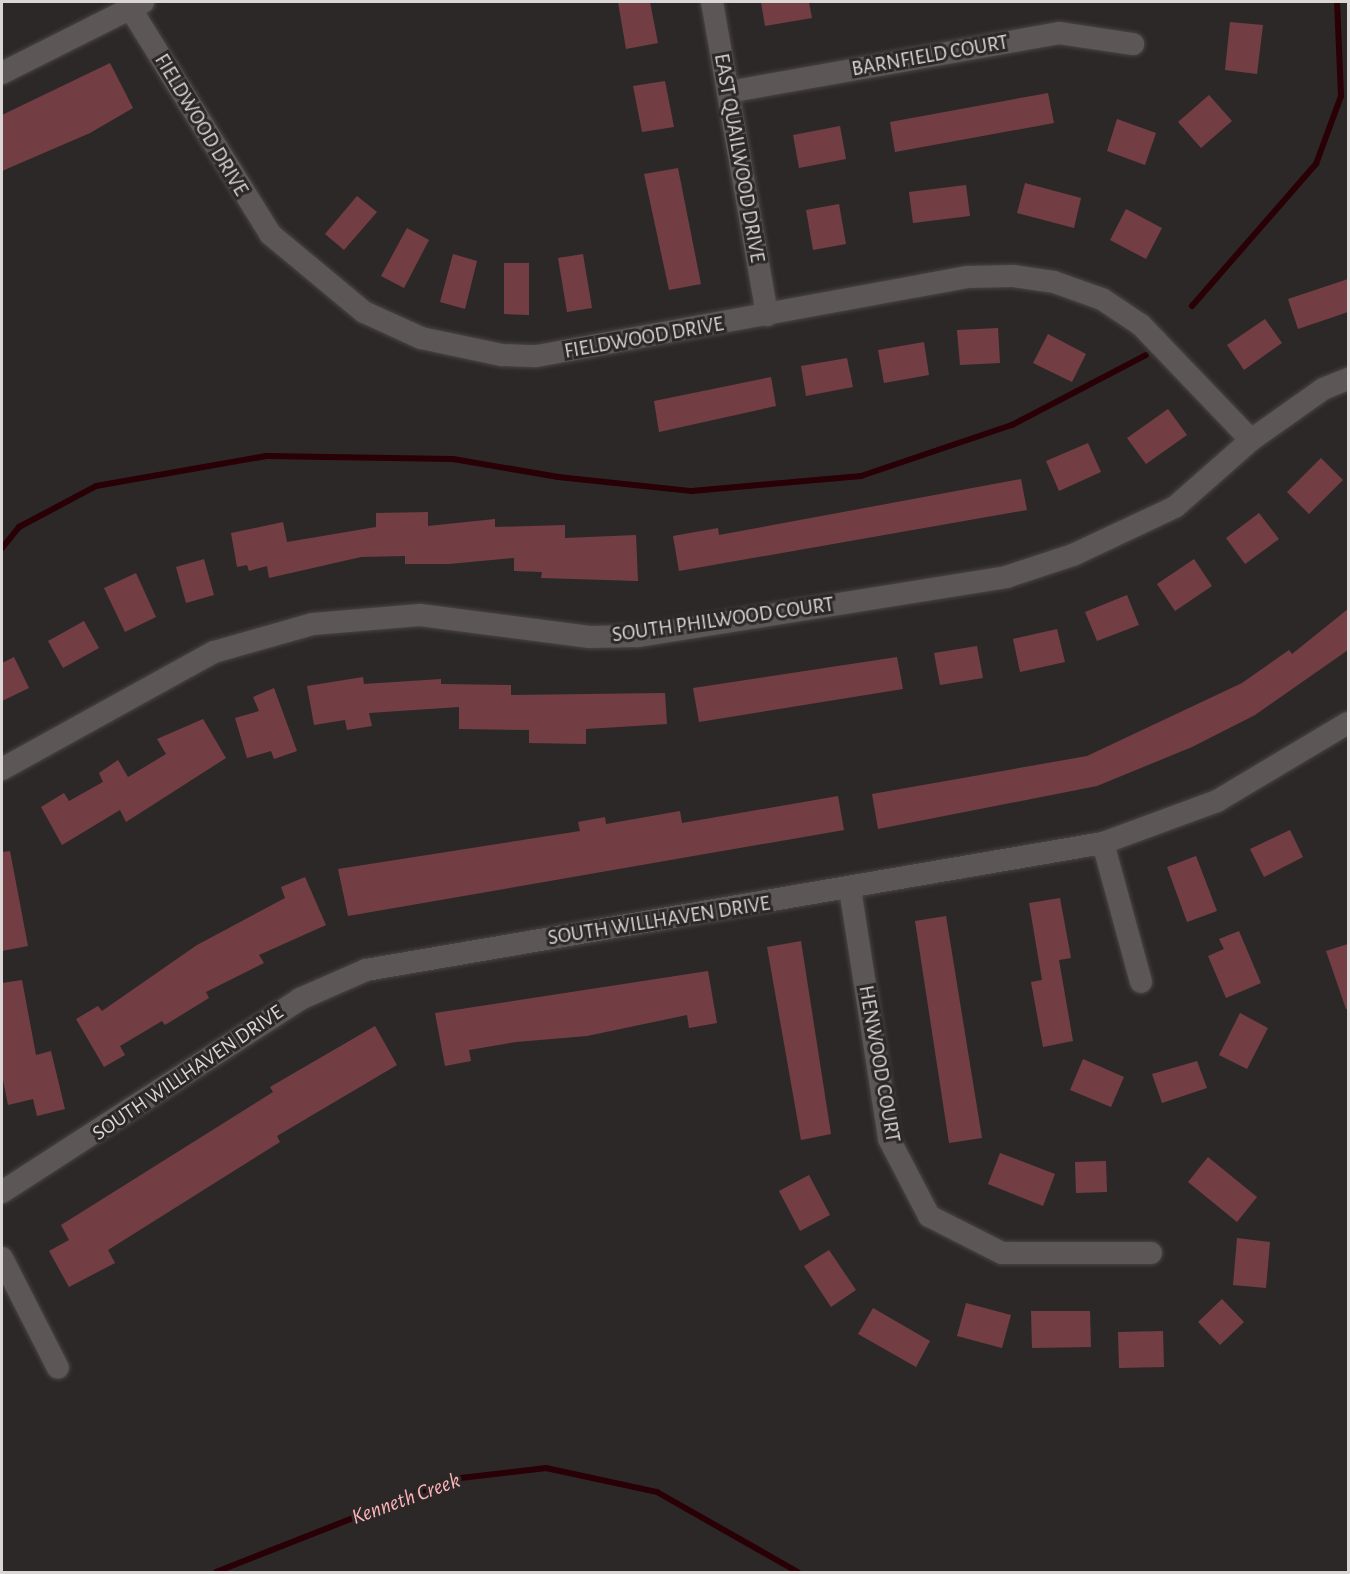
<!DOCTYPE html>
<style>
body{margin:0}
#map{position:relative;width:1350px;height:1574px;overflow:hidden;background:#2d2828;font-family:"Alegreya Sans",sans-serif}
div>[style]{position:absolute}
.stream>*{height:6px;margin:-3px;padding:0 3px;transform-origin:3px;border-radius:3px;background:#280005}
.building>*{inset:0;background:#733e43}
.roads{filter:drop-shadow(0 0 2px #494444) drop-shadow(0 0 2px #494444)}
.street>*{height:22px;margin:-11px;padding:0 11px;transform-origin:11px;border-radius:11px;background:#5c5656}
span{translate:-50% -50%;white-space:nowrap;text-align:center;line-height:1.15;-webkit-text-stroke:6px #2d2828;paint-order:stroke}
.street-label{font-size:21px;color:#dad6d6}
.water-label{font-size:22px;color:#feb5ba;font-style:italic}
.frame{position:absolute;inset:0;border:3px solid #dad6d6;pointer-events:none}
</style>
<div id="map">
<div class="stream">
<i style="left:1192px;top:306px;width:189px;rotate:-48.9deg"></i>
<i style="left:1316px;top:164px;width:72px;rotate:-69.8deg"></i>
<i style="left:1341px;top:96px;width:94px;rotate:-92.4deg"></i>
<i style="left:2px;top:548px;width:27px;rotate:-51deg"></i>
<i style="left:19px;top:527px;width:87px;rotate:-28deg"></i>
<i style="left:96px;top:486px;width:173px;rotate:-10deg"></i>
<i style="left:266px;top:456px;width:187px;rotate:0.9deg"></i>
<i style="left:453px;top:459px;width:107px;rotate:9.7deg"></i>
<i style="left:558px;top:477px;width:135px;rotate:6deg"></i>
<i style="left:692px;top:491px;width:170px;rotate:-5.1deg"></i>
<i style="left:861px;top:476px;width:159px;rotate:-18.7deg"></i>
<i style="left:1012px;top:425px;width:151px;rotate:-27.6deg"></i>
<i style="left:216px;top:1572px;width:254px;rotate:-21.5deg"></i>
<i style="left:452px;top:1479px;width:95px;rotate:-6.7deg"></i>
<i style="left:546px;top:1468px;width:114px;rotate:12.2deg"></i>
<i style="left:657px;top:1492px;width:162px;rotate:29.6deg"></i>
</div>
<div class="building">
<i style="clip-path:polygon(618px 2px,650px 2px,658px 43px,626px 49px)"></i>
<i style="clip-path:polygon(761px 2px,809px 2px,812px 18px,765px 26px)"></i>
<i style="clip-path:polygon(1230px 22px,1263px 25px,1257px 74px,1225px 70px)"></i>
<i style="clip-path:polygon(110px 63px,133px 108px,90px 133px,2px 171px,2px 115px)"></i>
<i style="clip-path:polygon(665px 81px,674px 127px,642px 132px,633px 86px)"></i>
<i style="clip-path:polygon(1048px 93px,1054px 123px,895px 152px,890px 122px)"></i>
<i style="clip-path:polygon(1209px 95px,1232px 121px,1201px 148px,1178px 122px)"></i>
<i style="clip-path:polygon(1117px 119px,1156px 133px,1145px 165px,1107px 151px)"></i>
<i style="clip-path:polygon(840px 126px,846px 159px,799px 168px,793px 135px)"></i>
<i style="clip-path:polygon(678px 168px,701px 284px,669px 290px,644px 174px)"></i>
<i style="clip-path:polygon(1025px 183px,1081px 198px,1074px 228px,1017px 213px)"></i>
<i style="clip-path:polygon(966px 185px,970px 216px,913px 223px,909px 192px)"></i>
<i style="clip-path:polygon(357px 196px,377px 212px,344px 250px,325px 234px)"></i>
<i style="clip-path:polygon(839px 204px,846px 244px,813px 250px,806px 210px)"></i>
<i style="clip-path:polygon(1126px 209px,1162px 228px,1146px 259px,1110px 240px)"></i>
<i style="clip-path:polygon(407px 228px,429px 240px,404px 288px,381px 276px)"></i>
<i style="clip-path:polygon(453px 254px,477px 261px,465px 309px,440px 302px)"></i>
<i style="clip-path:polygon(583px 254px,592px 308px,567px 312px,558px 258px)"></i>
<i style="clip-path:polygon(504px 263px,529px 263px,529px 315px,504px 314px)"></i>
<i style="clip-path:polygon(1348px 279px,1348px 312px,1298px 329px,1288px 299px)"></i>
<i style="clip-path:polygon(1265px 319px,1282px 343px,1244px 370px,1227px 345px)"></i>
<i style="clip-path:polygon(998px 328px,1000px 363px,960px 365px,957px 330px)"></i>
<i style="clip-path:polygon(1048px 334px,1086px 354px,1072px 382px,1033px 363px)"></i>
<i style="clip-path:polygon(924px 342px,929px 375px,884px 383px,878px 350px)"></i>
<i style="clip-path:polygon(847px 358px,853px 387px,806px 396px,801px 366px)"></i>
<i style="clip-path:polygon(771px 377px,776px 406px,659px 432px,654px 401px)"></i>
<i style="clip-path:polygon(1168px 409px,1187px 435px,1146px 464px,1127px 438px)"></i>
<i style="clip-path:polygon(1088px 443px,1101px 472px,1059px 491px,1046px 461px)"></i>
<i style="clip-path:polygon(1321px 458px,1343px 480px,1309px 514px,1287px 492px)"></i>
<i style="clip-path:polygon(1021px 479px,1027px 510px,679px 571px,673px 536px,718px 528px,719px 535px)"></i>
<i style="clip-path:polygon(428px 512px,428px 526px,495px 519px,495px 527px,565px 525px,565px 538px,636px 535px,638px 581px,541px 578px,542px 572px,514px 571px,514px 558px,449px 564px,405px 564px,405px 556px,361px 557px,269px 578px,267px 566px,249px 571px,247px 565px,237px 567px,231px 533px,283px 522px,287px 542px,376px 527px,376px 513px)"></i>
<i style="clip-path:polygon(1259px 513px,1279px 539px,1245px 564px,1226px 538px)"></i>
<i style="clip-path:polygon(204px 559px,214px 595px,186px 603px,176px 567px)"></i>
<i style="clip-path:polygon(1194px 559px,1212px 586px,1175px 611px,1157px 584px)"></i>
<i style="clip-path:polygon(136px 573px,156px 617px,125px 632px,104px 588px)"></i>
<i style="clip-path:polygon(1127px 595px,1139px 625px,1097px 641px,1085px 612px)"></i>
<i style="clip-path:polygon(1348px 609px,1348px 650px,1255px 715px,1192px 747px,1097px 786px,878px 829px,872px 794px,1087px 756px,1242px 683px,1289px 650px,1292px 654px)"></i>
<i style="clip-path:polygon(84px 621px,99px 648px,63px 668px,48px 641px)"></i>
<i style="clip-path:polygon(1057px 629px,1065px 662px,1020px 672px,1013px 639px)"></i>
<i style="clip-path:polygon(977px 646px,983px 678px,940px 685px,934px 653px)"></i>
<i style="clip-path:polygon(14px 657px,29px 688px,2px 701px,2px 663px)"></i>
<i style="clip-path:polygon(897px 657px,903px 689px,699px 722px,693px 688px)"></i>
<i style="clip-path:polygon(363px 677px,364px 684px,441px 679px,441px 684px,511px 685px,511px 695px,665px 693px,667px 724px,586px 729px,586px 744px,529px 743px,529px 730px,459px 729px,459px 707px,369px 713px,372px 726px,347px 730px,345px 720px,314px 725px,307px 686px)"></i>
<i style="clip-path:polygon(274px 688px,297px 751px,274px 759px,271px 751px,247px 758px,235px 718px,259px 711px,253px 697px)"></i>
<i style="clip-path:polygon(203px 719px,226px 758px,126px 822px,120px 810px,62px 845px,41px 807px,64px 793px,69px 801px,103px 782px,99px 773px,118px 760px,128px 777px,166px 754px,157px 739px)"></i>
<i style="clip-path:polygon(838px 796px,844px 830px,348px 916px,338px 869px,580px 831px,578px 822px,605px 817px,606px 824px,680px 811px,682px 823px)"></i>
<i style="clip-path:polygon(1290px 830px,1303px 857px,1264px 877px,1250px 849px)"></i>
<i style="clip-path:polygon(10px 851px,28px 946px,2px 951px,2px 852px)"></i>
<i style="clip-path:polygon(1196px 856px,1217px 911px,1187px 922px,1167px 867px)"></i>
<i style="clip-path:polygon(305px 877px,326px 925px,259px 955px,264px 963px,206px 992px,209px 998px,165px 1025px,162px 1021px,120px 1046px,125px 1055px,104px 1067px,76px 1019px,98px 1006px,102px 1011px,197px 945px,285px 898px,281px 887px)"></i>
<i style="clip-path:polygon(1060px 898px,1071px 958px,1059px 960px,1073px 1041px,1043px 1047px,1031px 982px,1042px 980px,1029px 903px)"></i>
<i style="clip-path:polygon(946px 916px,982px 1138px,949px 1143px,915px 921px)"></i>
<i style="clip-path:polygon(1239px 931px,1261px 983px,1226px 998px,1208px 956px,1224px 949px,1219px 939px)"></i>
<i style="clip-path:polygon(801px 941px,831px 1134px,801px 1140px,767px 947px)"></i>
<i style="clip-path:polygon(1348px 944px,1348px 1009px,1346px 1009px,1326px 951px)"></i>
<i style="clip-path:polygon(708px 971px,717px 1023px,689px 1028px,687px 1015px,587px 1036px,516px 1042px,469px 1050px,471px 1061px,445px 1066px,435px 1013px)"></i>
<i style="clip-path:polygon(22px 980px,36px 1055px,51px 1051px,65px 1109px,37px 1116px,33px 1099px,8px 1105px,2px 1075px,2px 983px)"></i>
<i style="clip-path:polygon(1240px 1013px,1268px 1028px,1247px 1069px,1219px 1055px)"></i>
<i style="clip-path:polygon(375px 1026px,397px 1065px,277px 1136px,280px 1142px,108px 1250px,115px 1263px,69px 1287px,49px 1251px,69px 1240px,61px 1225px,273px 1092px,270px 1087px)"></i>
<i style="clip-path:polygon(1083px 1059px,1124px 1077px,1111px 1107px,1070px 1090px)"></i>
<i style="clip-path:polygon(1197px 1061px,1207px 1088px,1162px 1103px,1152px 1074px)"></i>
<i style="clip-path:polygon(1000px 1153px,1055px 1174px,1043px 1206px,988px 1184px)"></i>
<i style="clip-path:polygon(1208px 1157px,1257px 1197px,1237px 1222px,1188px 1182px)"></i>
<i style="clip-path:polygon(1106px 1161px,1107px 1192px,1076px 1193px,1075px 1162px)"></i>
<i style="clip-path:polygon(809px 1175px,830px 1215px,800px 1231px,779px 1191px)"></i>
<i style="clip-path:polygon(1237px 1238px,1270px 1242px,1266px 1288px,1233px 1285px)"></i>
<i style="clip-path:polygon(829px 1250px,856px 1290px,831px 1307px,804px 1266px)"></i>
<i style="clip-path:polygon(1222px 1299px,1244px 1322px,1220px 1345px,1198px 1322px)"></i>
<i style="clip-path:polygon(966px 1303px,1011px 1315px,1002px 1348px,957px 1336px)"></i>
<i style="clip-path:polygon(873px 1308px,930px 1341px,916px 1367px,858px 1334px)"></i>
<i style="clip-path:polygon(1031px 1311px,1090px 1311px,1091px 1347px,1032px 1348px)"></i>
<i style="clip-path:polygon(1163px 1331px,1164px 1367px,1119px 1368px,1118px 1332px)"></i>
</div>
<div class="roads">
<div class="street">
<i style="left:712px;top:2px;width:318px;rotate:80deg"></i>
<i style="left:132px;top:11px;width:262px;rotate:58.2deg"></i>
<i style="left:270px;top:234px;width:122px;rotate:39.7deg"></i>
<i style="left:364px;top:312px;width:63px;rotate:24.5deg"></i>
<i style="left:421px;top:338px;width:83px;rotate:11.9deg"></i>
<i style="left:502px;top:355px;width:35px;rotate:2deg"></i>
<i style="left:537px;top:356px;width:438px;rotate:-10.4deg"></i>
<i style="left:968px;top:277px;width:45px;rotate:-1.3deg"></i>
<i style="left:1013px;top:276px;width:41px;rotate:8.3deg"></i>
<i style="left:1054px;top:282px;width:51px;rotate:19.5deg"></i>
<i style="left:1102px;top:299px;width:47px;rotate:33.7deg"></i>
<i style="left:1141px;top:325px;width:159px;rotate:46.3deg"></i>
<i style="left:2px;top:73px;width:158px;rotate:-26.7deg"></i>
<i style="left:728px;top:92px;width:336px;rotate:-10.1deg"></i>
<i style="left:1059px;top:33px;width:75px;rotate:8.5deg"></i>
<i style="left:2px;top:769px;width:242px;rotate:-28.9deg"></i>
<i style="left:214px;top:652px;width:103px;rotate:-15.8deg"></i>
<i style="left:313px;top:624px;width:107px;rotate:-4.8deg"></i>
<i style="left:420px;top:615px;width:171px;rotate:7.4deg"></i>
<i style="left:590px;top:637px;width:49px;rotate:-1.2deg"></i>
<i style="left:639px;top:636px;width:372px;rotate:-9.1deg"></i>
<i style="left:1006px;top:577px;width:71px;rotate:-18.2deg"></i>
<i style="left:1073px;top:555px;width:113px;rotate:-25.2deg"></i>
<i style="left:1175px;top:507px;width:101px;rotate:-41.4deg"></i>
<i style="left:1251px;top:440px;width:88px;rotate:-35.3deg"></i>
<i style="left:1323px;top:389px;width:27px;rotate:-22deg"></i>
<i style="left:1103px;top:843px;width:144px;rotate:74.7deg"></i>
<i style="left:850px;top:889px;width:253px;rotate:81.1deg"></i>
<i style="left:889px;top:1139px;width:87px;rotate:62.5deg"></i>
<i style="left:929px;top:1216px;width:82px;rotate:26.9deg"></i>
<i style="left:1002px;top:1253px;width:149px"></i>
<i style="left:2px;top:1192px;width:355px;rotate:-32.9deg"></i>
<i style="left:300px;top:999px;width:72px;rotate:-23.7deg"></i>
<i style="left:366px;top:970px;width:748px;rotate:-9.78deg"></i>
<i style="left:1103px;top:843px;width:121px;rotate:-20.2deg"></i>
<i style="left:1217px;top:801px;width:152px;rotate:-30.8deg"></i>
<i style="left:2px;top:1258px;width:123px;rotate:63deg"></i>
</div>
</div>
<div class="street-label">
<span style="left:930px;top:56px;rotate:-10deg">BARNFIELD COURT</span>
<span style="left:201px;top:125px;rotate:59deg">FIELDWOOD DRIVE</span>
<span style="left:739px;top:158px;rotate:80deg">EAST QUAILWOOD DRIVE</span>
<span style="left:644px;top:338px;rotate:-10deg">FIELDWOOD DRIVE</span>
<span style="left:723px;top:620px;rotate:-8deg">SOUTH PHILWOOD COURT</span>
<span style="left:659px;top:921px;rotate:-9deg">SOUTH WILLHAVEN DRIVE</span>
<span style="left:879px;top:1064px;rotate:80deg">HENWOOD COURT</span>
<span style="left:188px;top:1073px;rotate:-34deg">SOUTH WILLHAVEN DRIVE</span>
</div>
<div class="water-label">
<span style="left:406px;top:1499px;rotate:-20deg">Kenneth Creek</span>
</div>
<div class="frame"></div>
</div>
